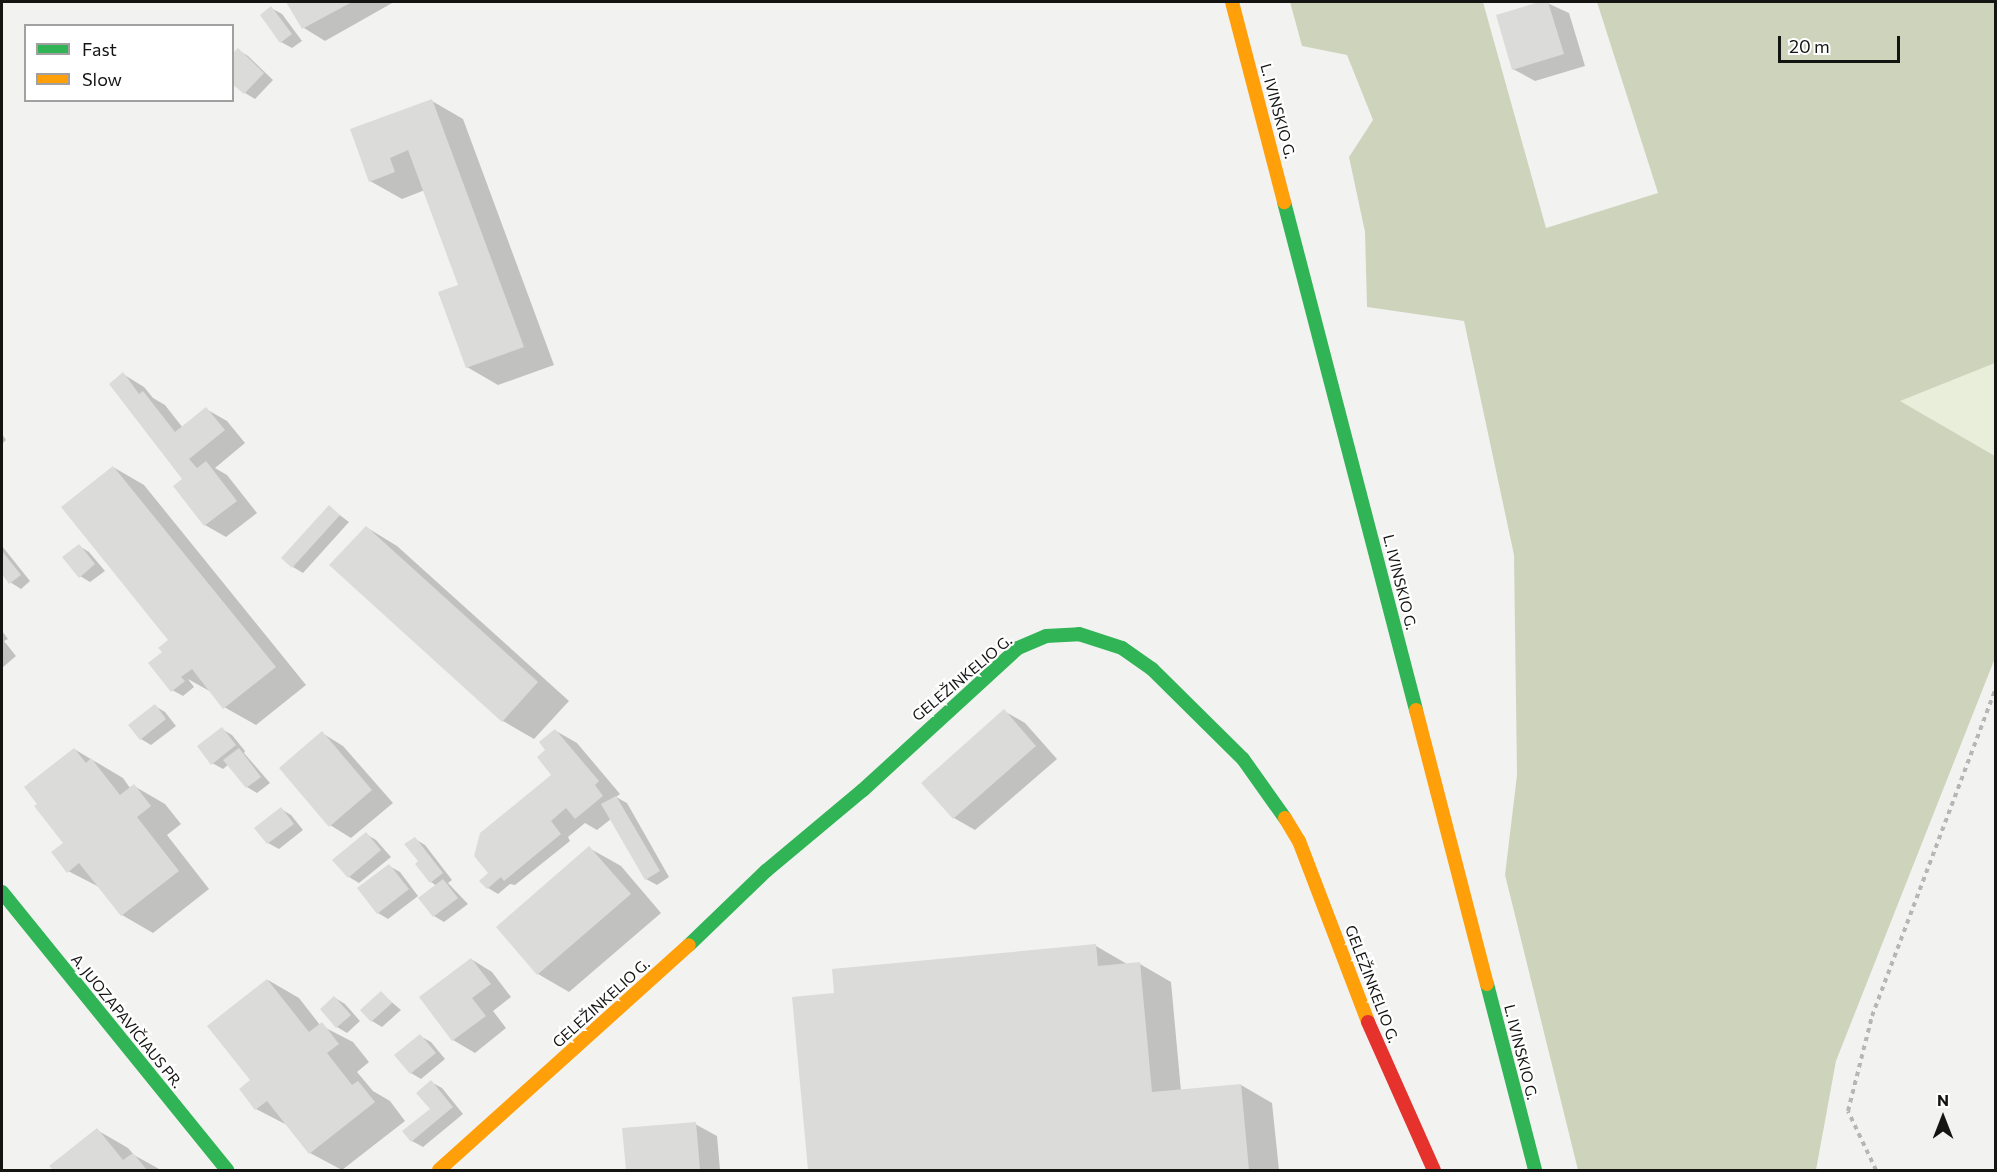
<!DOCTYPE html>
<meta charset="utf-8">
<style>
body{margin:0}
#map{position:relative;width:1997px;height:1172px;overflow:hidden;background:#f2f3f1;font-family:Commissioner,sans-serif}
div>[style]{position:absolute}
.green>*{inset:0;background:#e9eeda}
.forest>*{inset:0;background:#ced4bc}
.shadow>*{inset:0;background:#0003}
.building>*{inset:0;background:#dbdbda}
.path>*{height:4px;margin-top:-2px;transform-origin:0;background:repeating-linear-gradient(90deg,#b6b6b5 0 4.5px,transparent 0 9px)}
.fast>*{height:14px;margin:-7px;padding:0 7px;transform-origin:7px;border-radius:7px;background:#30b455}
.slow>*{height:14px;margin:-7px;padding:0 7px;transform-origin:7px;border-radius:7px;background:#ff9f0a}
.jam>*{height:14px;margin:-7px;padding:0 7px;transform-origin:7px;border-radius:7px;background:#e5322d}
span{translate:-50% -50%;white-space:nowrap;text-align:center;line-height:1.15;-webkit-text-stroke:4.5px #fff;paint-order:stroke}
.street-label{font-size:15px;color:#141513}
.frame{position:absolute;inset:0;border:3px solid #141513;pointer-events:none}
.legend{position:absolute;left:24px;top:24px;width:210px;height:78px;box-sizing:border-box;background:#fff;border:2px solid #a1a1a1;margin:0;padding:8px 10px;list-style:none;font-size:18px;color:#141513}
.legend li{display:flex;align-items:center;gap:12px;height:30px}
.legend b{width:30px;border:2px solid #a1a1a1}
.north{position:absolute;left:1913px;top:1088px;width:60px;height:60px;-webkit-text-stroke:4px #fff;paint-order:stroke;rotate:0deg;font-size:16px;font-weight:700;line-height:24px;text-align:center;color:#141513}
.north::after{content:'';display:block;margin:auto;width:21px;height:27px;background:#141513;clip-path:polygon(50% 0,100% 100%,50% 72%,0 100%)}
.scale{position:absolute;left:1778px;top:36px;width:122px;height:27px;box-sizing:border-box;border:3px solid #141513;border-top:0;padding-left:8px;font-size:18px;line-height:21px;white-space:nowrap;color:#141513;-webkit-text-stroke:4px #fff;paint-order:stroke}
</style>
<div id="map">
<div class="green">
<i style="clip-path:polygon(1995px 363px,1995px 456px,1899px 401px)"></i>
</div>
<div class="forest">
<i style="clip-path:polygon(1290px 2px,1483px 2px,1546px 228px,1658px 193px,1597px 2px,1995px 2px,1995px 363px,1900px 401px,1995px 456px,1995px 658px,1836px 1061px,1816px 1170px,1578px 1170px,1505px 875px,1517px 775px,1514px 555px,1464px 321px,1367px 307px,1365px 232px,1349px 157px,1373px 120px,1347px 55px,1302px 46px)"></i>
</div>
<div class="shadow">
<i style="clip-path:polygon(288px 2px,394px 2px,325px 41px,304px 28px)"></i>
<i style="clip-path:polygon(1545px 2px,1569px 13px,1585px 66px,1535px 81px,1513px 69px,1498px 16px)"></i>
<i style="clip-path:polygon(271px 8px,282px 14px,302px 41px,292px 48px,281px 42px)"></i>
<i style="clip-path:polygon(238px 50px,248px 56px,273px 80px,255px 99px,245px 93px)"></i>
<i style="clip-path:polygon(432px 101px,463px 119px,554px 365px,498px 385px,467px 367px,460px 285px,425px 190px,402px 199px,370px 181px)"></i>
<i style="clip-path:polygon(123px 374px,144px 387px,153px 398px,165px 405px,183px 428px,206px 409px,227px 421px,245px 443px,215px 468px,227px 475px,257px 513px,226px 537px,205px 525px,184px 479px)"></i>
<i style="clip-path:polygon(2px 434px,6px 440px,2px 444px)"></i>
<i style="clip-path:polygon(113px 467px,144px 485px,306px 685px,256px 725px,224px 707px,213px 693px,188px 679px,194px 687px,183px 696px,172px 690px,162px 654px,170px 641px)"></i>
<i style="clip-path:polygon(329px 507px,349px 522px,303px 573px,293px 567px)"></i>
<i style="clip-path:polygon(366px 527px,397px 546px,569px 701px,534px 739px,503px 721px)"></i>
<i style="clip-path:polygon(2px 546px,30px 581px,21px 589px,10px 582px,2px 572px)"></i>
<i style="clip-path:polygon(79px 546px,89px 552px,105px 571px,90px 582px,80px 576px)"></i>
<i style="clip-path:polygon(2px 631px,8px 639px,4px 641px,16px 656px,2px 668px)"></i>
<i style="clip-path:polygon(155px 706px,165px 712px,176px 726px,151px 745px,141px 739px)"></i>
<i style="clip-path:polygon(1004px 711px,1025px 723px,1057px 759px,975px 830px,954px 818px)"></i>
<i style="clip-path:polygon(222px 729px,232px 735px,245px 751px,244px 753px,270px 783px,257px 793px,247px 787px,229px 764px,223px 769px,212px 763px)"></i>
<i style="clip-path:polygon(556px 731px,577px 743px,620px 794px,616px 797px,627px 803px,669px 877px,657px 885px,646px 879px,611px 819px,597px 830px,585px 823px,568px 837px,570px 841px,515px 885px,510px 884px,498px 894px,488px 888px,490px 873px,553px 775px,547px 750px)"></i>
<i style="clip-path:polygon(322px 733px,343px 746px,393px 803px,351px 838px,330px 825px)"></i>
<i style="clip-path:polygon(74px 749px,123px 778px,130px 788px,134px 786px,165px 804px,181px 824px,167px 835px,209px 889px,153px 933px,122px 915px,101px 888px,68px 871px,65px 843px)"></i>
<i style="clip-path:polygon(281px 809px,291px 815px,303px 830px,279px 849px,268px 843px,256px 828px)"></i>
<i style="clip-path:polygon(366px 834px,376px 840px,391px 857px,359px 883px,349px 877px)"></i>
<i style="clip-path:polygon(415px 839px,425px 845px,452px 880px,448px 883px,468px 904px,444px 922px,434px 916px,437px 886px,431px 882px,420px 861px)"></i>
<i style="clip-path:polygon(589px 848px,621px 866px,661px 913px,569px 992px,538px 974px)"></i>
<i style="clip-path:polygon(389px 866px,400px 872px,418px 896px,388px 919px,378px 913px)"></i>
<i style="clip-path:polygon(1096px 946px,1127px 964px,1140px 964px,1171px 982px,1181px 1091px,1241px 1085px,1272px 1103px,1279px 1170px,810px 1170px,793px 998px,836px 994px)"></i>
<i style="clip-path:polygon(471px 959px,492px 972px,511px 997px,493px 1011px,506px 1028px,475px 1053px,453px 1040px,421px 998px)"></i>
<i style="clip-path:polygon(268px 980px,299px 998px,320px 1025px,353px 1042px,369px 1062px,357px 1072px,373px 1091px,390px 1101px,405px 1121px,342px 1170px,310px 1153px,289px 1126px,256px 1109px,241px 1089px,252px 1080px)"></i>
<i style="clip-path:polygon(381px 993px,401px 1010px,382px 1027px,372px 1021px,362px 1010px)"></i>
<i style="clip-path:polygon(335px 998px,345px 1004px,360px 1021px,347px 1033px,337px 1027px)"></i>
<i style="clip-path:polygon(420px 1036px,431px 1042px,445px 1059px,421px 1079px,411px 1073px)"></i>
<i style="clip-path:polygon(431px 1082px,442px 1088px,463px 1114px,423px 1147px,412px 1141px,432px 1109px)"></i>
<i style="clip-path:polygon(695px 1124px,717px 1136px,720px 1170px,627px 1170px,624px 1130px)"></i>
<i style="clip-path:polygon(97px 1130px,128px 1148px,134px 1155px,161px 1170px,54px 1170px,51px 1166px)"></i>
</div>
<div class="building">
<i style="clip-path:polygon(286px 2px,352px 2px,302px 29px)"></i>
<i style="clip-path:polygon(1539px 2px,1548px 2px,1564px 54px,1512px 70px,1496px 15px)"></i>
<i style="clip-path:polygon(271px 6px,292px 34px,280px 43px,260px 15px)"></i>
<i style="clip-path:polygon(238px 48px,264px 73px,244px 94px,232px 84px,232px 54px)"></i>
<i style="clip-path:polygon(432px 99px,524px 347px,466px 368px,438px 292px,458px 285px,408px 150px,390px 158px,395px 172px,369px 182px,350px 129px)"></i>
<i style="clip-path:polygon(123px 372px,139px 394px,143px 391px,175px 432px,206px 407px,225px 430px,189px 459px,197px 468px,206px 461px,237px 501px,204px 526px,173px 486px,182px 479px,109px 384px)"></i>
<i style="clip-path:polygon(113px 466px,276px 667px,223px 709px,192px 669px,181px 677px,185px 681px,171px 692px,148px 663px,162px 652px,158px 648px,168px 640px,61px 507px)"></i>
<i style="clip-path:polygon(329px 505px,340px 515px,292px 568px,281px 558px)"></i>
<i style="clip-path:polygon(366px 526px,538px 682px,502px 722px,329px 565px)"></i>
<i style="clip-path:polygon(79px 544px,95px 564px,79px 578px,62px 557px)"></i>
<i style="clip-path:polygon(2px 551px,21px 575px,9px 584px,2px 574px)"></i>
<i style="clip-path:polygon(155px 704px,166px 719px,140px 740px,128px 725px)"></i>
<i style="clip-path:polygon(1004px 709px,1036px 746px,953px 819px,921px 783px)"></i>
<i style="clip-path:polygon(222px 727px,236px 745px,211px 765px,197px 746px)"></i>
<i style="clip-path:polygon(555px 729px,599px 781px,595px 785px,603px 796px,575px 819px,566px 808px,551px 821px,561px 834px,504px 881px,501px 877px,487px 889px,479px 881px,488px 873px,474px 856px,480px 833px,551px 775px,537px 757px,545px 750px,539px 742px)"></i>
<i style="clip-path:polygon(322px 731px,372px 790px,329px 827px,279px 768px)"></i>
<i style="clip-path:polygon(74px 748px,86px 763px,91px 758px,120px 795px,134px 784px,151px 806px,137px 817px,179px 871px,121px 916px,79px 863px,67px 873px,51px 852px,63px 843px,34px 806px,37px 804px,24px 787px)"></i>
<i style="clip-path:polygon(239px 748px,261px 777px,246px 788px,223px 760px)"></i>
<i style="clip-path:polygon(616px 796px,660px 871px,645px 880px,601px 804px)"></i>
<i style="clip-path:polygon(281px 807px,294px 824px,267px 844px,254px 828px)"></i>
<i style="clip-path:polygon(366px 832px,381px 850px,348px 878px,332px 860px)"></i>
<i style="clip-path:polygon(415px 837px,443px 873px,430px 883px,415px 864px,418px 861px,404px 844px)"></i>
<i style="clip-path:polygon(589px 846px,631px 894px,537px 975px,496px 927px)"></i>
<i style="clip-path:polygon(389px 864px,409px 889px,377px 914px,357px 888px)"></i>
<i style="clip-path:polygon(443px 879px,458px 898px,433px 917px,418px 898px)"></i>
<i style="clip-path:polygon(1096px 944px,1098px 966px,1140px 962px,1152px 1092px,1241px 1084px,1249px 1170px,808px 1170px,792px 997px,834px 993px,832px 969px)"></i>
<i style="clip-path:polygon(471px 958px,491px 984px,472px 998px,486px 1016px,452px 1041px,419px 997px)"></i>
<i style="clip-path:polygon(267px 979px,309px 1032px,322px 1022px,339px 1044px,327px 1053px,352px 1085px,358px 1081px,375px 1102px,309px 1154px,267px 1101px,255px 1110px,239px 1089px,250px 1080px,207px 1026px)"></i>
<i style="clip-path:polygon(381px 991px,392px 1003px,371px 1022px,360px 1010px)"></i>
<i style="clip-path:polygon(334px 996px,351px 1015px,336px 1028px,320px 1009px)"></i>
<i style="clip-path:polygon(420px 1034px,436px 1053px,410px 1074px,394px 1055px)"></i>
<i style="clip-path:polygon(431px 1080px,453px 1107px,411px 1142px,402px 1131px,430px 1109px,416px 1093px)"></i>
<i style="clip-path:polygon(696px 1122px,700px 1170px,626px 1170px,622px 1128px)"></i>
<i style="clip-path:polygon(97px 1128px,123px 1160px,133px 1153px,147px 1170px,53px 1170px,49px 1166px)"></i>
</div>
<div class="path">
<i style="left:1876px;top:1170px;width:65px;rotate:-115.4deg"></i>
<i style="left:1848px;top:1111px;width:98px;rotate:-75.8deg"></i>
<i style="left:1872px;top:1016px;width:351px;rotate:-69.3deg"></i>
</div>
<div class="fast">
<i style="left:1284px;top:202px;width:525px;rotate:75.43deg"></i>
<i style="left:2px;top:892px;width:358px;rotate:51deg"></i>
<i style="left:689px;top:945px;width:107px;rotate:-43.9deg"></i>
<i style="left:766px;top:871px;width:126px;rotate:-39.9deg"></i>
<i style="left:863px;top:790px;width:210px;rotate:-42.5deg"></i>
<i style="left:1018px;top:648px;width:30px;rotate:-23deg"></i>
<i style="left:1046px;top:636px;width:33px;rotate:-3deg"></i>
<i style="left:1079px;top:634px;width:45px;rotate:18deg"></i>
<i style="left:1122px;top:648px;width:37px;rotate:35deg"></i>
<i style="left:1152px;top:669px;width:128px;rotate:44.7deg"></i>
<i style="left:1243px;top:759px;width:72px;rotate:54.6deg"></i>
<i style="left:1487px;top:984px;width:192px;rotate:75.5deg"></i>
</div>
<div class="slow">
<i style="left:1232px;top:2px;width:207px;rotate:75.4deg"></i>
<i style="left:1416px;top:710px;width:283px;rotate:75.5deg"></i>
<i style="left:1285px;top:818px;width:27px;rotate:59deg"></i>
<i style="left:1299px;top:841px;width:194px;rotate:69.1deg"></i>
<i style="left:439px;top:1170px;width:336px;rotate:-42deg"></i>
</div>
<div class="jam">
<i style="left:1368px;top:1022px;width:162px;rotate:66deg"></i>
</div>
<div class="street-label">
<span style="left:1278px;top:111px;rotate:75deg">L. IVINSKIO G.</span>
<span style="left:1400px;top:582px;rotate:76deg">L. IVINSKIO G.</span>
<span style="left:962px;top:678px;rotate:-40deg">GELEŽINKELIO G.</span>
<span style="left:1372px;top:984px;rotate:69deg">GELEŽINKELIO G.</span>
<span style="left:601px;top:1003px;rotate:-42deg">GELEŽINKELIO G.</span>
<span style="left:127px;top:1021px;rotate:51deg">A. JUOZAPAVIČIAUS PR.</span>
<span style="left:1521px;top:1052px;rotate:76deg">L. IVINSKIO G.</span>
</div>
<div class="frame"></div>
<ul class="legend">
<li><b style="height:8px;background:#30b455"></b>Fast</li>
<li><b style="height:8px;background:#ff9f0a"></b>Slow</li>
</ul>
<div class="north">N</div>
<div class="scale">20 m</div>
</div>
